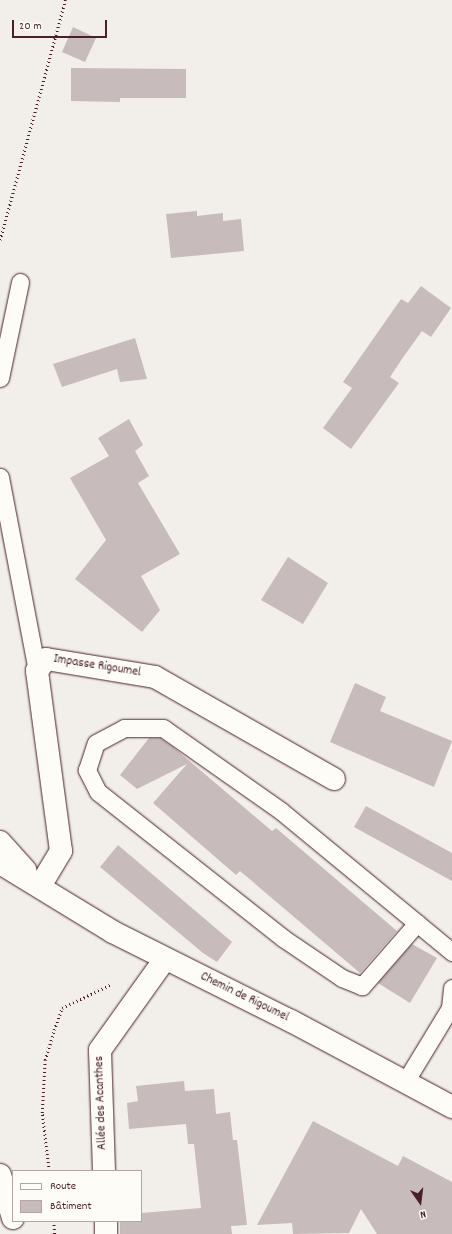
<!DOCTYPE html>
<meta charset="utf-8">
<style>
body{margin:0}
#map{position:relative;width:452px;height:1234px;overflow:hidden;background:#f2efeb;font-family:Dekko,sans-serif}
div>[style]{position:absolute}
.building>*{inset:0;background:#c8bbbb}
.path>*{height:2.5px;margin-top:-1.25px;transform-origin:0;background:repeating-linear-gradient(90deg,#4a1f2b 0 1px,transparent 0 4px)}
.roads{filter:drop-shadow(0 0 1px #4a1f2b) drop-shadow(0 0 1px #4a1f2b)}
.service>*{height:17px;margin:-8.5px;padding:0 8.5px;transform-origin:8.5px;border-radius:8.5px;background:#fdfcf7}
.minor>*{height:22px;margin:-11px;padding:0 11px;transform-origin:11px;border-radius:11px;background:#fdfcf7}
.secondary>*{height:22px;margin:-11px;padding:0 11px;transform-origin:11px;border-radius:11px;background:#fdfcf7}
span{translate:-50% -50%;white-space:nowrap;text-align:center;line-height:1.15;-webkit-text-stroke:4px #fdfcf7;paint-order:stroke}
.street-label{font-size:13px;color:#4a1f2b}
.legend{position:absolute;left:12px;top:1170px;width:130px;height:52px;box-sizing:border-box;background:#fdfcf7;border:1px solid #b5a4a5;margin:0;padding:5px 7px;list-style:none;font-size:12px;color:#4a1f2b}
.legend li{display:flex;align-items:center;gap:8px;height:20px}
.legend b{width:20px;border:1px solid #b5a4a5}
.north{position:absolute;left:400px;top:1182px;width:40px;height:40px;-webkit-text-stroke:3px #fdfcf7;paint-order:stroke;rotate:166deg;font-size:11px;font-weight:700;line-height:16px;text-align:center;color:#4a1f2b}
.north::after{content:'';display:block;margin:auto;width:14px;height:18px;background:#4a1f2b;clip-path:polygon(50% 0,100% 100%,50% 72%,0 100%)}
.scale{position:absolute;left:12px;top:20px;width:95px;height:18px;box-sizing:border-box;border:2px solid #4a1f2b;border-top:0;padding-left:5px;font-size:12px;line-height:14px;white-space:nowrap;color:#4a1f2b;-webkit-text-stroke:3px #fdfcf7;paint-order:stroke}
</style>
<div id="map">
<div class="building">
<i style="clip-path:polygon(73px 27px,96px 38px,85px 62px,62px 52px)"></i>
<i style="clip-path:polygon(71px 68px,186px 69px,186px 98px,120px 98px,120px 102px,71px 101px)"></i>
<i style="clip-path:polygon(197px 211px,197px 216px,223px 213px,223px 221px,241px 219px,244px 251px,171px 258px,166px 214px)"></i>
<i style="clip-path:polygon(421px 286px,451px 308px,431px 337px,422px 331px,404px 356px,390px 377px,399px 383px,351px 449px,323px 428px,352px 388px,343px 382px,401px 299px,408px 303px)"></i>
<i style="clip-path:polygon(135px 338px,147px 379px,120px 382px,117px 369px,62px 387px,53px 364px)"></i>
<i style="clip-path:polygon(129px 419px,143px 445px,135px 451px,149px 476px,138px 483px,180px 554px,141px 576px,160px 610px,142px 632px,75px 579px,106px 540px,70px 478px,109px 456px,98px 438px)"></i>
<i style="clip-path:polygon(288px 557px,328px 583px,303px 624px,261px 600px)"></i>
<i style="clip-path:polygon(355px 683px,386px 697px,380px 711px,452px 741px,434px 787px,330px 742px)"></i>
<i style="clip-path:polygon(149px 738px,160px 738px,173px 747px,272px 831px,276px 828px,397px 931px,360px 973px,240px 871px,236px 875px,153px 803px,187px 764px,137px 789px,120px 775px)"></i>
<i style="clip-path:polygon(366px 806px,452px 853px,452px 881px,354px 827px)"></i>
<i style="clip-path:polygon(118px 845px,232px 942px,217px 962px,203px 953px,100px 867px)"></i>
<i style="clip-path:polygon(412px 944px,437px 958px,410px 1003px,378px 983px)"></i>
<i style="clip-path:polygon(184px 1081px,185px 1091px,214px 1089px,216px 1114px,230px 1112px,233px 1140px,237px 1140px,247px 1225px,231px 1226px,232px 1234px,120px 1234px,120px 1221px,141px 1221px,141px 1213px,201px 1208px,194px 1144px,188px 1144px,186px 1124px,129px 1129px,127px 1103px,138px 1101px,136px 1086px)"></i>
<i style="clip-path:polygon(313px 1121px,398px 1166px,403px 1156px,452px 1182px,452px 1234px,377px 1234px,361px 1209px,349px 1233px,293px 1234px,292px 1223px,257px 1225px)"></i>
</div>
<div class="path">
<i style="left:0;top:240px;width:249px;rotate:-74.8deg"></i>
<i style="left:49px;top:1171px;width:58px;rotate:-96.9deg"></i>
<i style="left:42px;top:1113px;width:53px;rotate:-86.8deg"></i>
<i style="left:45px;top:1060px;width:31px;rotate:-73deg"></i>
<i style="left:54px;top:1030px;width:23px;rotate:-70deg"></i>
<i style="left:62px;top:1008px;width:55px;rotate:-25.6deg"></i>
<i style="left:54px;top:1221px;width:13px;rotate:86deg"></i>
</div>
<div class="roads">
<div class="service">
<i style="left:0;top:378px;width:98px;rotate:-78.2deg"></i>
<i style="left:0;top:477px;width:197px;rotate:79.2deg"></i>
<i style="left:417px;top:923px;width:84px;rotate:131.1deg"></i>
<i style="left:362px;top:986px;width:22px;rotate:-158deg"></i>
<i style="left:342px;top:978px;width:71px;rotate:-145.9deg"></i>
<i style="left:283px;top:938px;width:236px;rotate:-141.7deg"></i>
<i style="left:98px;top:792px;width:25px;rotate:-117deg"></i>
<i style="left:87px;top:770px;width:28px;rotate:-72deg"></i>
<i style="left:96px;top:743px;width:32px;rotate:-28deg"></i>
<i style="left:124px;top:728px;width:39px"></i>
<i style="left:163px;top:728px;width:144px;rotate:35.1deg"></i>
<i style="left:281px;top:811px;width:222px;rotate:39.5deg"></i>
<i style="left:450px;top:1008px;width:20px;rotate:-84deg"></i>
<i style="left:405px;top:1082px;width:87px;rotate:-58.7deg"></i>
<i style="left:450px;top:1008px;width:2px;rotate:27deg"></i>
</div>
<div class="minor">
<i style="left:40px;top:886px;width:41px;rotate:-59deg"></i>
<i style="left:61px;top:851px;width:182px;rotate:-97.6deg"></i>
<i style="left:37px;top:671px;width:15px;rotate:-53deg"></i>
<i style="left:46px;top:659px;width:110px;rotate:9.4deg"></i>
<i style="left:155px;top:677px;width:206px;rotate:29.7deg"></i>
<i style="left:104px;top:1171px;width:121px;rotate:-91.9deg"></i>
<i style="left:100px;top:1050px;width:112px;rotate:-54.5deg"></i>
<i style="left:0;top:1175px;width:45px;rotate:73.2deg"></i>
<i style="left:106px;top:1234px;width:13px;rotate:-90deg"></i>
</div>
<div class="secondary">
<i style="left:0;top:842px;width:38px;rotate:48deg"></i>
<i style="left:0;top:863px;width:132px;rotate:31.4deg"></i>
<i style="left:113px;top:932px;width:199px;rotate:26.6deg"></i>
<i style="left:291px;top:1021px;width:183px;rotate:28.1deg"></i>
</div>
</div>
<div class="street-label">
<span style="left:97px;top:667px;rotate:9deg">Impasse Rigoumel</span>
<span style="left:244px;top:998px;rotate:26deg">Chemin de Rigoumel</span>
<span style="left:102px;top:1103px;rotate:-92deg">Allée des Acanthes</span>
</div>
<ul class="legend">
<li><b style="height:5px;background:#fdfcf7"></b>Route</li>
<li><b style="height:11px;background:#c8bbbb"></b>Bâtiment</li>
</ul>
<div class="north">N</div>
<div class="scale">20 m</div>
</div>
